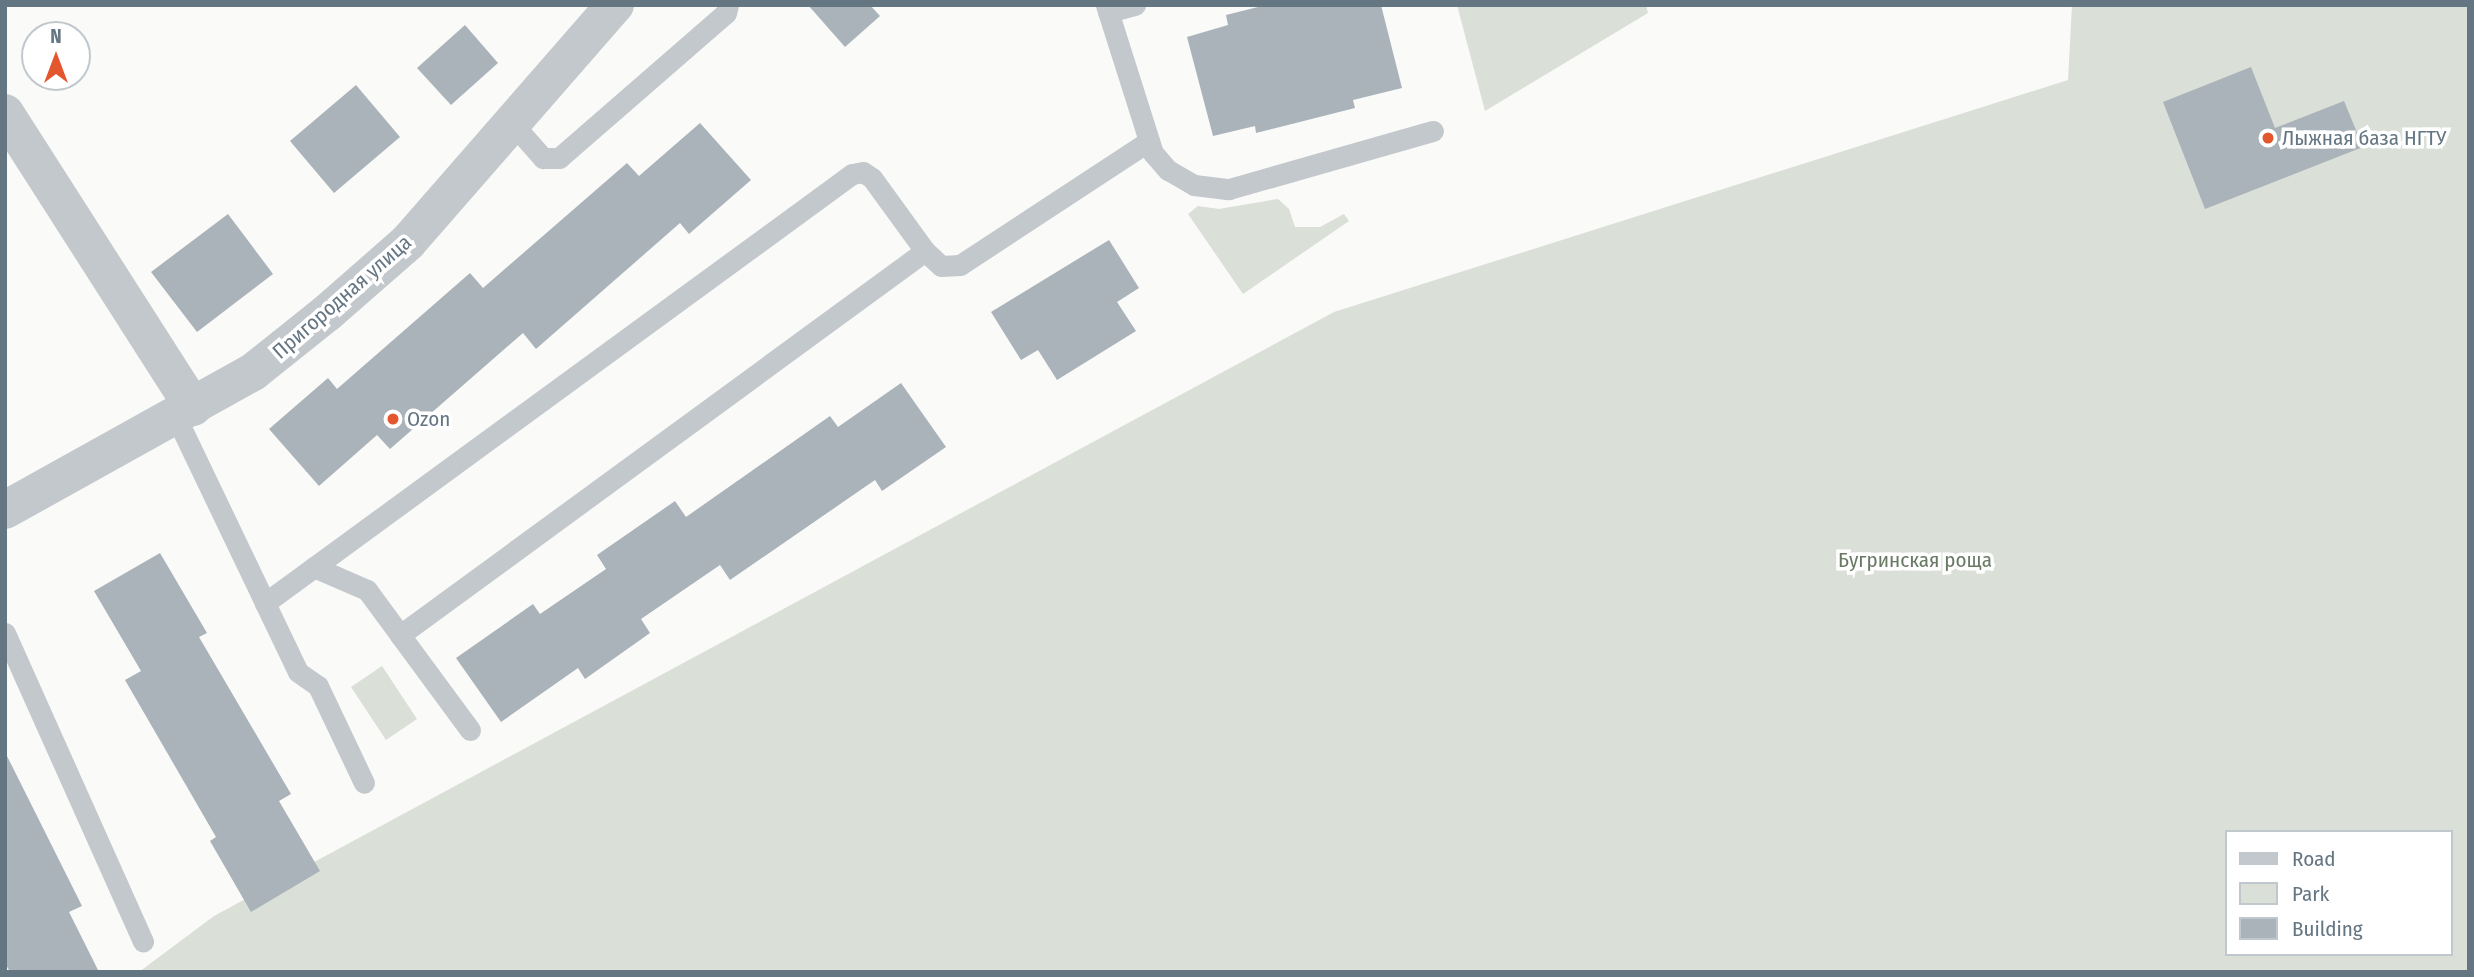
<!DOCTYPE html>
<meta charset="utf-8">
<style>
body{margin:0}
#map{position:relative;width:2474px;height:977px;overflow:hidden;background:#fafaf8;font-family:"Fira Sans Condensed",sans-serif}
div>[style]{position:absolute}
.green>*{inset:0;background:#dadfd7}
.building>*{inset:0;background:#aab3b9}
.lane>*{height:21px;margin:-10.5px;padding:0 10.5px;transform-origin:10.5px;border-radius:10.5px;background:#c3c8cc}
.street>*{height:38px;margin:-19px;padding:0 19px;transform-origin:19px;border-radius:19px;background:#c3c8cc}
.dots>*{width:19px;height:19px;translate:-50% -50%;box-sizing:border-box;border:4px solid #fff;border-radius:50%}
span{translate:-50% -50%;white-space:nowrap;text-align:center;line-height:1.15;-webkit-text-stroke:7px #fff;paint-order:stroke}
.poi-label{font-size:21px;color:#657683}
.left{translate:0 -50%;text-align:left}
.street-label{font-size:21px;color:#657683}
.park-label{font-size:21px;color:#687a64}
.frame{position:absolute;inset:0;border:7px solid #657683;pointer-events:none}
.legend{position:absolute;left:2225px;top:830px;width:228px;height:126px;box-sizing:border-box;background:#fff;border:2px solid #c1c8cd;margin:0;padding:9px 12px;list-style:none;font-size:21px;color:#657683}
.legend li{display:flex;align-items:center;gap:14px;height:35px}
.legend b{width:35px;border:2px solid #c1c8cd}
.north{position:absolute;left:21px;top:21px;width:70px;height:70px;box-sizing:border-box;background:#fff;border:2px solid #c1c8cd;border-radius:50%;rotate:0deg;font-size:19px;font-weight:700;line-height:28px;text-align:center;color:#657683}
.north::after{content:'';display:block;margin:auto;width:24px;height:32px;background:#e4572e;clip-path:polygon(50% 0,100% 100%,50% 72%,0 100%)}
</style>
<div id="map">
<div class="green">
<i style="clip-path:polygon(1457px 5px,1646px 5px,1648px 13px,1485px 111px)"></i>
<i style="clip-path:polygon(evenodd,2072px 5px,2469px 5px,2469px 972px,139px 972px,214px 916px,1334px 312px,2068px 80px,2072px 5px,2227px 832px,2451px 832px,2451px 954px,2227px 954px,2227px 832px)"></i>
<i style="clip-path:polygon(1278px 199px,1289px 209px,1295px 227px,1320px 227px,1344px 214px,1349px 221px,1243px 294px,1188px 214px,1198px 206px,1219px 209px)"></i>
<i style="clip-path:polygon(382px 666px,417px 719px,386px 740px,351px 687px)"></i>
</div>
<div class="building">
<i style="clip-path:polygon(808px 5px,870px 5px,880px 16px,845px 47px)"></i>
<i style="clip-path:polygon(1266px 5px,1381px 5px,1402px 88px,1353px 100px,1355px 108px,1256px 133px,1255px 126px,1213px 136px,1187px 37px,1228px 25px,1226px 15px)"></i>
<i style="clip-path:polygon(465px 25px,498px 63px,451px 105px,417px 68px)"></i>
<i style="clip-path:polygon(2251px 67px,2275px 128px,2344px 101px,2363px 147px,2205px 209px,2163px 102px)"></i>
<i style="clip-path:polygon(356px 85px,400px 137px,334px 193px,290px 141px)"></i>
<i style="clip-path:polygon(700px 123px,751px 180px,689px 234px,680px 223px,536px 349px,523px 333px,390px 449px,377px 435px,319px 486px,269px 429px,328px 378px,337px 389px,470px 273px,483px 288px,627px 163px,639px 176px)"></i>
<i style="clip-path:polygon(228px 214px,273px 274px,197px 332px,151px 272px)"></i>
<i style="clip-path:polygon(1109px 240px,1139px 288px,1117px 302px,1136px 331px,1057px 380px,1038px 350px,1021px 360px,991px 312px)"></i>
<i style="clip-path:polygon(901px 383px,946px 447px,882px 491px,875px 480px,730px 580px,720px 565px,641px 619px,650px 633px,585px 679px,578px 668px,501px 722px,456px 658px,533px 604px,540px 614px,606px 569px,597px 555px,675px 501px,686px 517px,830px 416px,838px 427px)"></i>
<i style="clip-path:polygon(160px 553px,207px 633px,199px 637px,291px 794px,279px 801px,320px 871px,251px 912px,210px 841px,216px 837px,125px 680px,141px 671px,94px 591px)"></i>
<i style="clip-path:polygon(5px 752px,82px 906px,69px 912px,99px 972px,10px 972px,5px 963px)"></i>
</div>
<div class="lane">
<i style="left:1106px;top:5px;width:155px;rotate:72.4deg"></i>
<i style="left:1153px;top:153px;width:23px;rotate:49deg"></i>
<i style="left:1168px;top:170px;width:30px;rotate:30deg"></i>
<i style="left:1194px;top:185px;width:35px;rotate:7deg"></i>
<i style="left:1229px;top:189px;width:212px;rotate:-15.9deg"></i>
<i style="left:1108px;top:12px;width:28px;rotate:-15deg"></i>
<i style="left:512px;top:123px;width:47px;rotate:48.5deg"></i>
<i style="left:543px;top:158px;width:16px"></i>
<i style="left:559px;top:158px;width:221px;rotate:-41deg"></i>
<i style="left:726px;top:13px;width:8px;rotate:-76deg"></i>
<i style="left:176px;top:417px;width:206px;rotate:64.4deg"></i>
<i style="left:265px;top:603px;width:727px;rotate:-36.16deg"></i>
<i style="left:852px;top:174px;width:11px;rotate:-10deg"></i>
<i style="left:863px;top:172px;width:11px;rotate:34deg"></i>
<i style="left:872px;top:178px;width:90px;rotate:54deg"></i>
<i style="left:314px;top:567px;width:58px;rotate:23.5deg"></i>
<i style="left:367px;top:590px;width:56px;rotate:53.7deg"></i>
<i style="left:400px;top:635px;width:650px;rotate:-36.18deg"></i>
<i style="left:925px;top:251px;width:22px;rotate:43deg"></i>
<i style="left:941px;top:266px;width:19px;rotate:-3deg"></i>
<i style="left:960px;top:265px;width:226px;rotate:-33.3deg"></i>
<i style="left:265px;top:603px;width:76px;rotate:64.4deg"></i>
<i style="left:298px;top:672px;width:24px;rotate:35deg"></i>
<i style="left:318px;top:686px;width:107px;rotate:64.6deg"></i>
<i style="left:5px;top:633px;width:338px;rotate:65.9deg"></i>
<i style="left:400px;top:635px;width:118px;rotate:53.6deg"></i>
</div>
<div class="street">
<i style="left:5px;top:113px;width:349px;rotate:57.4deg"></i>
<i style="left:5px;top:510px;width:284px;rotate:-29.1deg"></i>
<i style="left:253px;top:372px;width:95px;rotate:-38.6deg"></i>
<i style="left:327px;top:313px;width:108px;rotate:-41.2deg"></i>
<i style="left:408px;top:242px;width:315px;rotate:-48.9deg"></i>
</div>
<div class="dots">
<i style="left:2268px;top:138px;background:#e4572e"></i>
<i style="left:393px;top:419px;background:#e4572e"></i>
</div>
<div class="poi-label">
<span class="left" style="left:2282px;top:138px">Лыжная база НГТУ</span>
<span class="left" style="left:407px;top:419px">Ozon</span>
</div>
<div class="street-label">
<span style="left:342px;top:297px;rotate:-41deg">Пригородная улица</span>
</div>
<div class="park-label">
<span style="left:1915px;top:560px">Бугринская роща</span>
</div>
<div class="frame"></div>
<ul class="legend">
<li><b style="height:9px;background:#c3c8cc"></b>Road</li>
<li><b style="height:19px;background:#dadfd7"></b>Park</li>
<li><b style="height:19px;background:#aab3b9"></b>Building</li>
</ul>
<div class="north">N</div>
</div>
